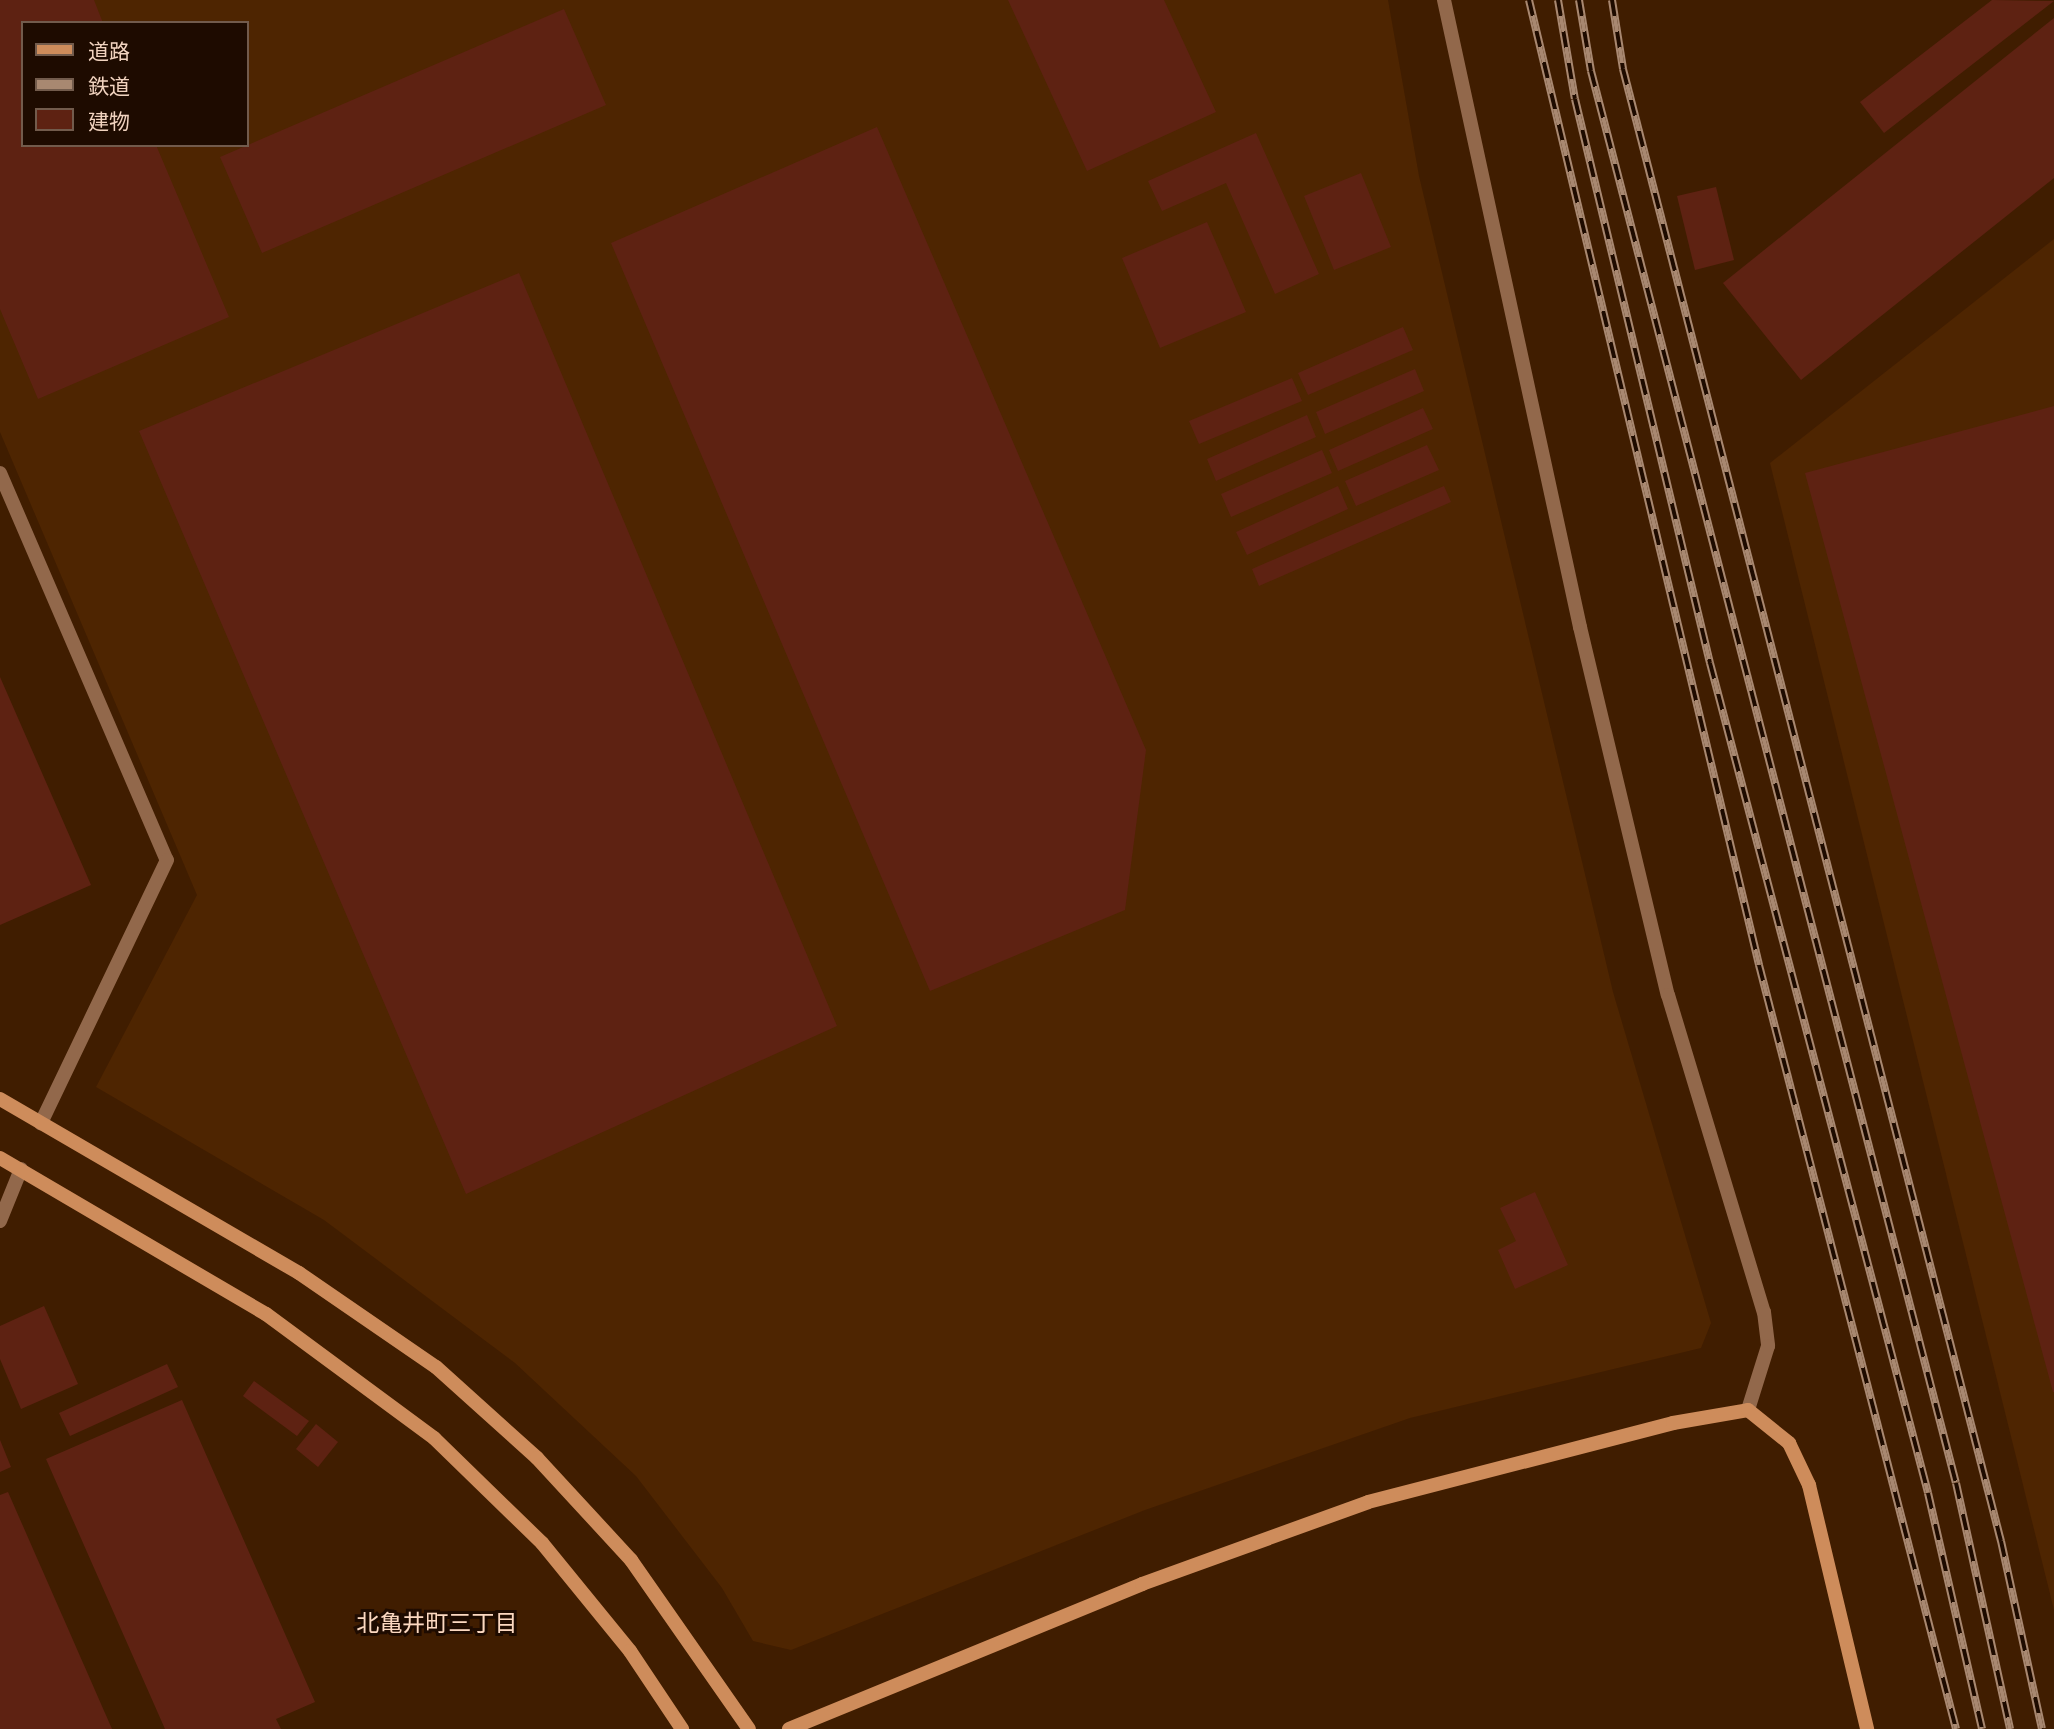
<!DOCTYPE html>
<meta charset="utf-8">
<style>
body{margin:0}
#map{position:relative;width:2054px;height:1729px;overflow:hidden;background:#401d00;font-family:"Open Sans","Noto Sans JP",sans-serif}
div>[style]{position:absolute}
.built>*{inset:0;background:#4e2501}
.building>*{inset:0;background:#5e2212}
.street>*{height:14px;margin:-7px;padding:0 7px;transform-origin:7px;border-radius:7px;background:#92684b}
.secondary>*{height:14px;margin:-7px;padding:0 7px;transform-origin:7px;border-radius:7px;background:#ce8c5b}
.rail>*{height:8px;margin-top:-4px;transform-origin:0;background:repeating-linear-gradient(90deg,#1e0b00 0 16px,#a88871 0 32px);box-sizing:border-box;border-block:2px solid #a88871}
span{translate:-50% -50%;white-space:nowrap;text-align:center;line-height:1.15;-webkit-text-stroke:6px #1e0b00;paint-order:stroke}
.neighbourhood-label{font-size:23px;color:#fbd8c0}
.legend{position:absolute;left:21px;top:21px;width:228px;height:126px;box-sizing:border-box;background:#1e0b00;border:2px solid #725b4c;margin:0;padding:9px 12px;list-style:none;font-size:21px;color:#f1d3bf}
.legend li{display:flex;align-items:center;gap:14px;height:35px}
.legend b{width:35px;border:2px solid #725b4c}
</style>
<div id="map">
<div class="built">
<i style="clip-path:polygon(evenodd,0 0,1388px 0,1419px 176px,1613px 992px,1711px 1323px,1701px 1348px,1410px 1418px,1145px 1510px,791px 1650px,753px 1641px,722px 1588px,636px 1476px,515px 1363px,324px 1220px,96px 1087px,197px 895px,0 432px,0 0,23px 23px,247px 23px,247px 145px,23px 145px,23px 23px)"></i>
<i style="clip-path:polygon(2054px 239px,2054px 1610px,1770px 463px)"></i>
</div>
<div class="building">
<i style="clip-path:polygon(0 0,94px 0,103px 23px,23px 23px,23px 145px,156px 145px,229px 317px,38px 399px,0 309px)"></i>
<i style="clip-path:polygon(1008px 0,1164px 0,1216px 112px,1087px 171px)"></i>
<i style="clip-path:polygon(1992px 0,2054px 1px,1884px 133px,1860px 102px)"></i>
<i style="clip-path:polygon(564px 9px,606px 105px,262px 253px,220px 157px)"></i>
<i style="clip-path:polygon(2054px 18px,2054px 178px,1801px 380px,1723px 283px)"></i>
<i style="clip-path:polygon(877px 127px,1146px 750px,1125px 910px,930px 991px,611px 243px)"></i>
<i style="clip-path:polygon(1256px 133px,1319px 274px,1275px 294px,1226px 183px,1162px 211px,1148px 181px)"></i>
<i style="clip-path:polygon(1361px 173px,1391px 247px,1334px 270px,1304px 196px)"></i>
<i style="clip-path:polygon(1716px 187px,1734px 260px,1695px 270px,1677px 196px)"></i>
<i style="clip-path:polygon(1207px 222px,1246px 312px,1160px 348px,1122px 258px)"></i>
<i style="clip-path:polygon(519px 273px,837px 1026px,466px 1194px,139px 431px)"></i>
<i style="clip-path:polygon(1403px 327px,1413px 350px,1308px 395px,1298px 373px)"></i>
<i style="clip-path:polygon(1415px 369px,1424px 391px,1325px 434px,1316px 412px)"></i>
<i style="clip-path:polygon(1292px 378px,1302px 401px,1199px 444px,1189px 421px)"></i>
<i style="clip-path:polygon(2054px 406px,2054px 1392px,2053px 1392px,1805px 473px)"></i>
<i style="clip-path:polygon(1423px 408px,1433px 429px,1338px 471px,1329px 450px)"></i>
<i style="clip-path:polygon(1307px 415px,1316px 437px,1216px 481px,1207px 459px)"></i>
<i style="clip-path:polygon(1427px 445px,1439px 470px,1356px 506px,1345px 481px)"></i>
<i style="clip-path:polygon(1322px 450px,1332px 473px,1231px 517px,1221px 494px)"></i>
<i style="clip-path:polygon(1338px 486px,1348px 509px,1247px 555px,1236px 532px)"></i>
<i style="clip-path:polygon(1444px 486px,1451px 502px,1259px 586px,1252px 569px)"></i>
<i style="clip-path:polygon(0 677px,91px 885px,0 925px)"></i>
<i style="clip-path:polygon(1535px 1192px,1568px 1265px,1515px 1289px,1498px 1250px,1516px 1241px,1500px 1208px)"></i>
<i style="clip-path:polygon(44px 1306px,78px 1384px,21px 1409px,0 1359px,0 1326px)"></i>
<i style="clip-path:polygon(167px 1364px,178px 1387px,70px 1436px,59px 1413px)"></i>
<i style="clip-path:polygon(254px 1381px,309px 1421px,297px 1436px,243px 1396px)"></i>
<i style="clip-path:polygon(182px 1400px,315px 1702px,276px 1719px,281px 1729px,165px 1729px,46px 1459px)"></i>
<i style="clip-path:polygon(316px 1424px,338px 1442px,318px 1467px,296px 1449px)"></i>
<i style="clip-path:polygon(0 1440px,11px 1467px,0 1472px)"></i>
<i style="clip-path:polygon(8px 1492px,112px 1729px,0 1729px,0 1495px)"></i>
</div>
<div class="street">
<i style="left:1444px;top:0;width:642px;rotate:77.76deg"></i>
<i style="left:1580px;top:627px;width:378px;rotate:76.6deg"></i>
<i style="left:1668px;top:995px;width:331px;rotate:73.2deg"></i>
<i style="left:1764px;top:1312px;width:34px;rotate:83deg"></i>
<i style="left:1768px;top:1346px;width:67px;rotate:107.4deg"></i>
<i style="left:0;top:473px;width:421px;rotate:66.7deg"></i>
<i style="left:167px;top:860px;width:292px;rotate:115.6deg"></i>
<i style="left:0;top:1221px;width:56px;rotate:-68deg"></i>
</div>
<div class="secondary">
<i style="left:0;top:1099px;width:346px;rotate:30.2deg"></i>
<i style="left:299px;top:1273px;width:166px;rotate:34.5deg"></i>
<i style="left:436px;top:1367px;width:136px;rotate:42deg"></i>
<i style="left:537px;top:1458px;width:139px;rotate:47.3deg"></i>
<i style="left:631px;top:1560px;width:206px;rotate:55.1deg"></i>
<i style="left:0;top:1158px;width:308px;rotate:30.4deg"></i>
<i style="left:266px;top:1314px;width:209px;rotate:36.4deg"></i>
<i style="left:434px;top:1438px;width:151px;rotate:44.2deg"></i>
<i style="left:542px;top:1543px;width:139px;rotate:50.8deg"></i>
<i style="left:630px;top:1651px;width:94px;rotate:56.3deg"></i>
<i style="left:789px;top:1729px;width:382px;rotate:-22.3deg"></i>
<i style="left:1142px;top:1584px;width:240px;rotate:-19.9deg"></i>
<i style="left:1368px;top:1502px;width:315px;rotate:-14.5deg"></i>
<i style="left:1673px;top:1423px;width:76px;rotate:-9.8deg"></i>
<i style="left:1748px;top:1410px;width:53px;rotate:38.8deg"></i>
<i style="left:1789px;top:1443px;width:47px;rotate:64.5deg"></i>
<i style="left:1809px;top:1485px;width:251px;rotate:76.6deg"></i>
</div>
<div class="rail">
<i style="left:1529px;top:0;width:992px;rotate:76.59deg"></i>
<i style="left:1759px;top:965px;width:789px;rotate:75.54deg"></i>
<i style="left:1558px;top:0;width:100px;rotate:80.3deg"></i>
<i style="left:1575px;top:99px;width:580px;rotate:76.54deg"></i>
<i style="left:1710px;top:663px;width:858px;rotate:75.28deg"></i>
<i style="left:1928px;top:1493px;width:242px;rotate:77.1deg"></i>
<i style="left:1579px;top:0;width:72px;rotate:80.4deg"></i>
<i style="left:1591px;top:71px;width:1458px;rotate:75.51deg"></i>
<i style="left:1956px;top:1483px;width:252px;rotate:77.6deg"></i>
<i style="left:1612px;top:0;width:70px;rotate:80.9deg"></i>
<i style="left:1623px;top:69px;width:1520px;rotate:75.6deg"></i>
<i style="left:2001px;top:1541px;width:192px;rotate:77.7deg"></i>
</div>
<div class="neighbourhood-label">
<span style="left:437px;top:1622px">北亀井町三丁目</span>
</div>
<ul class="legend">
<li><b style="height:9px;background:#ce8c5b"></b>道路</li>
<li><b style="height:9px;background:#a88871"></b>鉄道</li>
<li><b style="height:19px;background:#5e2212"></b>建物</li>
</ul>
</div>
